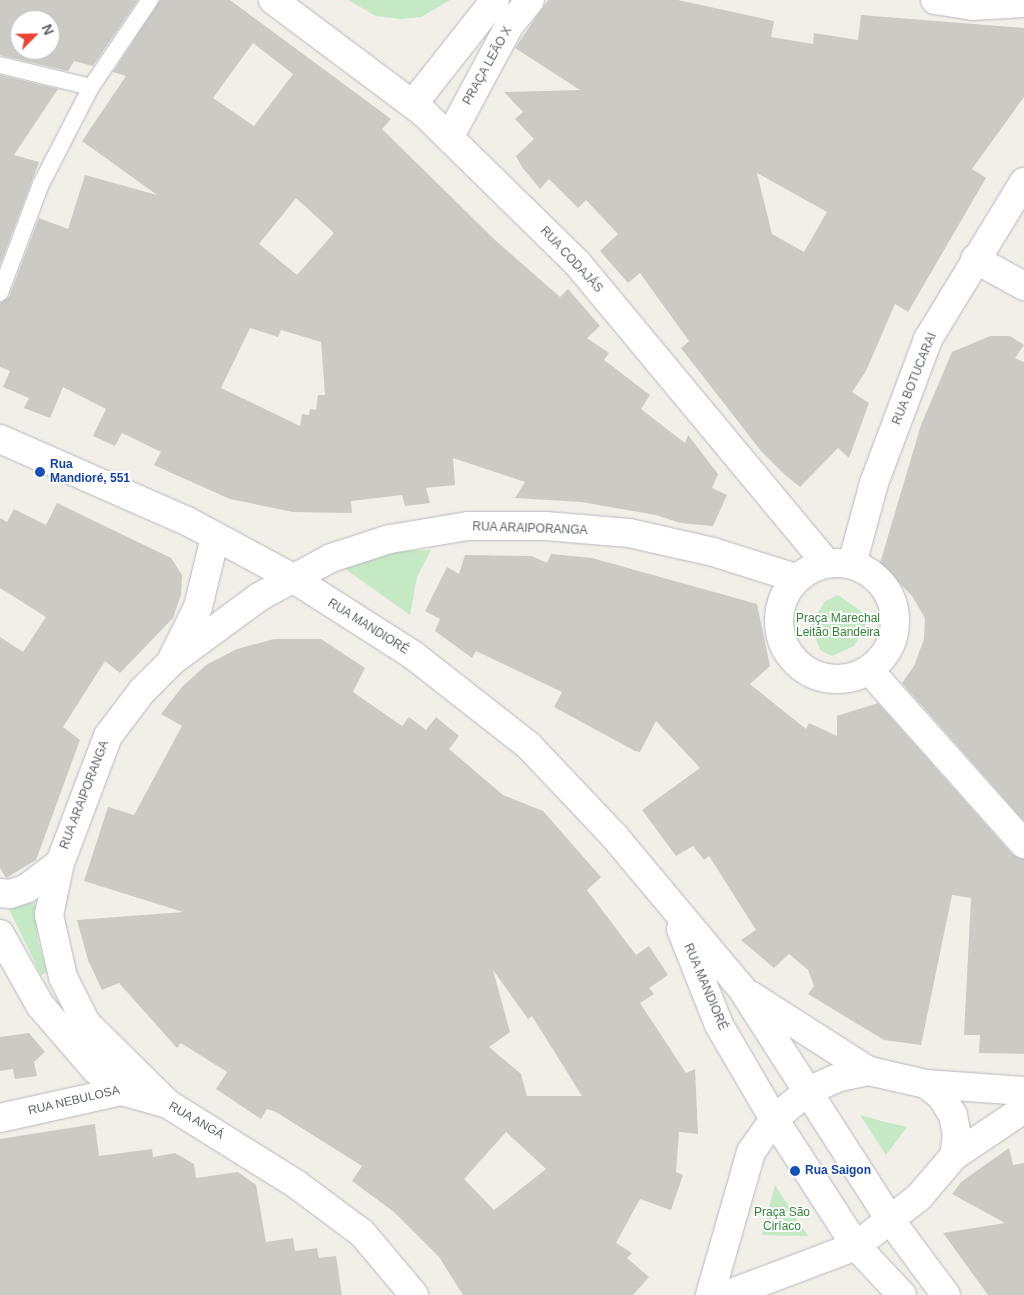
<!DOCTYPE html>
<meta charset="utf-8">
<style>
body{margin:0}
#map{position:relative;width:1024px;height:1295px;overflow:hidden;background:#f1efe8;font-family:Arial,sans-serif}
div>[style]{position:absolute}
.green>*{inset:0;background:#c5e8c5}
.building>*{inset:0;background:#cccac5}
.roads{filter:drop-shadow(0 0 1px #b5b8bc) drop-shadow(0 0 1px #b5b8bc)}
.lane>*{height:16px;margin:-8px;padding:0 8px;transform-origin:8px;border-radius:8px;background:#fff}
.street>*{height:28px;margin:-14px;padding:0 14px;transform-origin:14px;border-radius:14px;background:#fff}
.street>.ring{margin:-14px;padding:0;box-sizing:content-box;background:none;border:28px solid #fff;border-radius:50%}
.secondary>*{height:28px;margin:-14px;padding:0 14px;transform-origin:14px;border-radius:14px;background:#fff}
.dots>*{width:14px;height:14px;translate:-50% -50%;box-sizing:border-box;border:2px solid #fff;border-radius:50%}
span{translate:-50% -50%;white-space:nowrap;text-align:center;line-height:1.15;-webkit-text-stroke:4px #fff;paint-order:stroke}
.street-label{font-size:12px;color:#5f6368}
.transit-label{font-size:12px;color:#164399;font-weight:700}
.left{translate:0 -50%;text-align:left}
.park-label{font-size:12px;color:#348238}
.north{position:absolute;left:10px;top:10px;width:50px;height:50px;box-sizing:border-box;background:#fff;border:1px solid #bfc1c3;border-radius:50%;rotate:67deg;font-size:14px;font-weight:700;line-height:20px;text-align:center;color:#5f6368}
.north::after{content:'';display:block;margin:auto;width:18px;height:22px;background:#ea4335;clip-path:polygon(50% 0,100% 100%,50% 72%,0 100%)}
</style>
<div id="map">
<div class="green">
<i style="clip-path:polygon(348px 0,450px 0,421px 17px,401px 19px,376px 16px)"></i>
<i style="clip-path:polygon(431px 550px,417px 577px,410px 615px,341px 566px,384px 552px)"></i>
<i style="clip-path:polygon(838px 595px,865px 614px,867px 623px,854px 646px,832px 656px,820px 650px,811px 625px,825px 601px)"></i>
<i style="clip-path:polygon(35px 902px,38px 941px,47px 972px,41px 975px,9px 909px)"></i>
<i style="clip-path:polygon(860px 1115px,885px 1122px,907px 1127px,886px 1155px)"></i>
<i style="clip-path:polygon(775px 1185px,788px 1205px,808px 1236px,762px 1235px)"></i>
</div>
<div class="building">
<i style="clip-path:polygon(evenodd,0 0,138px 0,93px 66px,74px 61px,68px 71px,0 55px,0 0,20px 20px,50px 20px,50px 50px,20px 50px,20px 20px)"></i>
<i style="clip-path:polygon(evenodd,160px 0,230px 0,391px 119px,382px 129px,495px 240px,560px 297px,568px 289px,600px 326px,587px 338px,609px 353px,604px 360px,650px 395px,641px 409px,685px 443px,688px 435px,718px 474px,712px 488px,727px 495px,713px 526px,680px 523px,656px 515px,581px 502px,515px 498px,525px 482px,453px 458px,455px 485px,426px 488px,430px 503px,405px 506px,402px 495px,351px 501px,352px 513px,293px 512px,230px 499px,176px 475px,154px 465px,161px 452px,122px 433px,115px 446px,93px 436px,106px 409px,63px 387px,50px 418px,24px 408px,29px 398px,3px 387px,10px 371px,0 367px,0 303px,9px 297px,39px 218px,68px 229px,85px 175px,157px 195px,82px 141px,126px 76px,113px 72px,160px 0,253px 43px,293px 74px,254px 126px,213px 98px,253px 43px,160px 0,296px 198px,334px 233px,297px 275px,259px 244px,296px 198px,160px 0,250px 328px,278px 337px,281px 330px,321px 342px,325px 395px,318px 395px,316px 410px,310px 409px,309px 415px,302px 414px,300px 426px,221px 388px,250px 328px)"></i>
<i style="clip-path:polygon(evenodd,548px 0,678px 0,774px 21px,771px 37px,813px 44px,814px 33px,858px 40px,861px 15px,1024px 28px,1024px 97px,972px 169px,986px 178px,908px 312px,895px 304px,866px 371px,852px 392px,869px 403px,849px 458px,838px 448px,800px 487px,785px 475px,761px 451px,681px 348px,689px 341px,640px 273px,628px 283px,600px 251px,618px 234px,586px 200px,578px 208px,549px 179px,540px 189px,522px 167px,516px 156px,534px 139px,515px 119px,523px 112px,504px 92px,580px 90px,515px 48px,548px 0,757px 173px,827px 212px,804px 252px,772px 234px,757px 173px)"></i>
<i style="clip-path:polygon(0 75px,58px 89px,14px 155px,39px 162px,0 265px)"></i>
<i style="clip-path:polygon(990px 336px,1010px 336px,1024px 345px,1015px 358px,1024px 362px,1024px 821px,902px 683px,914px 666px,924px 639px,925px 618px,912px 596px,880px 563px,921px 425px,952px 352px)"></i>
<i style="clip-path:polygon(57px 503px,171px 558px,182px 575px,181px 595px,173px 618px,120px 673px,105px 661px,63px 727px,80px 740px,36px 860px,6px 878px,0 868px,0 637px,23px 652px,46px 617px,0 588px,0 518px,7px 522px,14px 509px,46px 525px)"></i>
<i style="clip-path:polygon(551px 554px,592px 558px,757px 604px,770px 666px,750px 684px,806px 729px,809px 723px,837px 736px,837px 716px,878px 703px,1012px 854px,1024px 859px,1024px 1054px,979px 1053px,980px 1035px,964px 1035px,971px 898px,952px 895px,921px 1045px,884px 1040px,808px 994px,814px 986px,808px 970px,789px 954px,774px 968px,741px 940px,756px 930px,709px 856px,704px 860px,693px 846px,676px 856px,642px 810px,700px 768px,656px 721px,640px 752px,635px 751px,554px 707px,562px 692px,476px 651px,472px 658px,435px 631px,440px 619px,425px 611px,447px 567px,459px 574px,465px 555px,532px 556px,547px 563px)"></i>
<i style="clip-path:polygon(evenodd,274px 639px,321px 639px,365px 668px,353px 692px,402px 726px,409px 717px,426px 730px,436px 717px,459px 736px,449px 749px,503px 795px,543px 811px,601px 877px,587px 890px,636px 955px,649px 946px,668px 975px,649px 988px,654px 994px,640px 1003px,686px 1073px,695px 1069px,698px 1134px,679px 1132px,676px 1172px,683px 1175px,671px 1210px,640px 1199px,616px 1243px,632px 1253px,627px 1258px,649px 1277px,633px 1295px,463px 1295px,439px 1257px,394px 1212px,352px 1181px,362px 1166px,276px 1112px,267px 1109px,261px 1119px,216px 1089px,227px 1072px,181px 1043px,177px 1048px,119px 983px,102px 990px,88px 960px,77px 920px,183px 912px,84px 881px,108px 807px,134px 815px,182px 726px,161px 714px,182px 687px,206px 665px,237px 649px,274px 639px,493px 970px,528px 1019px,532px 1016px,582px 1096px,527px 1096px,521px 1074px,489px 1047px,510px 1032px,493px 970px,274px 639px,506px 1132px,546px 1169px,494px 1210px,464px 1179px,506px 1132px)"></i>
<i style="clip-path:polygon(29px 1033px,45px 1052px,34px 1062px,37px 1076px,15px 1079px,13px 1069px,0 1071px,0 1037px)"></i>
<i style="clip-path:polygon(95px 1124px,99px 1156px,152px 1149px,153px 1157px,175px 1153px,194px 1164px,196px 1178px,238px 1172px,256px 1185px,266px 1242px,293px 1238px,295px 1251px,317px 1248px,319px 1258px,336px 1256px,342px 1295px,0 1295px,0 1139px)"></i>
<i style="clip-path:polygon(1009px 1148px,1013px 1165px,1024px 1163px,1024px 1295px,988px 1295px,943px 1233px,1005px 1223px,952px 1194px,961px 1182px)"></i>
</div>
<div class="roads">
<div class="lane">
<i style="left:0;top:65px;width:94px;rotate:13.6deg"></i>
<i style="left:91px;top:87px;width:105px;rotate:-55.9deg"></i>
<i style="left:0;top:293px;width:116px;rotate:-69.4deg"></i>
<i style="left:41px;top:184px;width:109px;rotate:-62.7deg"></i>
</div>
<div class="street">
<i style="left:273px;top:0;width:189px;rotate:36.8deg"></i>
<i style="left:424px;top:113px;width:216px;rotate:44.4deg"></i>
<i style="left:578px;top:264px;width:388px;rotate:50.3deg"></i>
<i style="left:935px;top:0;width:37px;rotate:9deg"></i>
<i style="left:972px;top:6px;width:52px;rotate:-3.3deg"></i>
<i style="left:413px;top:104px;width:132px;rotate:-51.7deg"></i>
<i style="left:450px;top:136px;width:125px;rotate:-61.8deg"></i>
<i style="left:509px;top:26px;width:33px;rotate:-51deg"></i>
<i style="left:975px;top:259px;width:56px;rotate:28.9deg"></i>
<i class="ring" style="left:779px;top:563px;width:88px;height:88px"></i>
<i style="left:852px;top:564px;width:84px;rotate:-74.8deg"></i>
<i style="left:874px;top:483px;width:154px;rotate:-69.4deg"></i>
<i style="left:928px;top:339px;width:184px;rotate:-58.6deg"></i>
<i style="left:173px;top:657px;width:56px;rotate:-63.4deg"></i>
<i style="left:198px;top:607px;width:72px;rotate:-76.3deg"></i>
<i style="left:869px;top:670px;width:233px;rotate:48.3deg"></i>
<i style="left:0;top:893px;width:10px;rotate:6deg"></i>
<i style="left:10px;top:894px;width:18px;rotate:-19deg"></i>
<i style="left:27px;top:888px;width:41px;rotate:-37.1deg"></i>
<i style="left:0;top:934px;width:81px;rotate:60.6deg"></i>
<i style="left:40px;top:1005px;width:84px;rotate:49.3deg"></i>
<i style="left:95px;top:1069px;width:35px;rotate:39deg"></i>
<i style="left:122px;top:1091px;width:48px;rotate:15.8deg"></i>
<i style="left:168px;top:1104px;width:151px;rotate:32deg"></i>
<i style="left:296px;top:1184px;width:82px;rotate:36.6deg"></i>
<i style="left:362px;top:1233px;width:81px;rotate:50deg"></i>
<i style="left:926px;top:1084px;width:98px;rotate:4.1deg"></i>
<i style="left:168px;top:1104px;width:115px;rotate:-135.4deg"></i>
<i style="left:86px;top:1023px;width:51px;rotate:-116.6deg"></i>
<i style="left:63px;top:977px;width:64px;rotate:-102.7deg"></i>
<i style="left:49px;top:915px;width:53px;rotate:-78.1deg"></i>
<i style="left:60px;top:863px;width:136px;rotate:-69.3deg"></i>
<i style="left:108px;top:736px;width:56px;rotate:-52.9deg"></i>
<i style="left:142px;top:691px;width:42px;rotate:-45deg"></i>
<i style="left:172px;top:661px;width:108px;rotate:-36.3deg"></i>
<i style="left:259px;top:597px;width:82px;rotate:-28.4deg"></i>
<i style="left:331px;top:558px;width:62px;rotate:-17.9deg"></i>
<i style="left:390px;top:539px;width:79px;rotate:-9.5deg"></i>
<i style="left:468px;top:526px;width:78px"></i>
<i style="left:546px;top:526px;width:83px;rotate:4.8deg"></i>
<i style="left:629px;top:533px;width:86px;rotate:12.7deg"></i>
<i style="left:713px;top:552px;width:87px;rotate:17.4deg"></i>
<i style="left:0;top:1118px;width:125px;rotate:-12.5deg"></i>
<i style="left:122px;top:1091px;width:13px;rotate:-27deg"></i>
<i style="left:954px;top:1156px;width:84px;rotate:-33.9deg"></i>
<i style="left:710px;top:1295px;width:149px;rotate:-74deg"></i>
<i style="left:751px;top:1152px;width:40px;rotate:-55.1deg"></i>
<i style="left:774px;top:1119px;width:44px;rotate:-39.5deg"></i>
<i style="left:808px;top:1091px;width:35px;rotate:-24deg"></i>
<i style="left:840px;top:1077px;width:30px;rotate:-12deg"></i>
<i style="left:869px;top:1071px;width:58px;rotate:12.8deg"></i>
<i style="left:926px;top:1084px;width:21px;rotate:39deg"></i>
<i style="left:942px;top:1097px;width:21px;rotate:59deg"></i>
<i style="left:953px;top:1115px;width:20px;rotate:79deg"></i>
<i style="left:957px;top:1135px;width:21px;rotate:98deg"></i>
<i style="left:954px;top:1156px;width:54px;rotate:130.5deg"></i>
<i style="left:919px;top:1197px;width:80px;rotate:142.1deg"></i>
<i style="left:856px;top:1246px;width:139px;rotate:159.3deg"></i>
</div>
<div class="secondary">
<i style="left:0;top:439px;width:204px;rotate:23.7deg"></i>
<i style="left:187px;top:521px;width:118px;rotate:28.3deg"></i>
<i style="left:291px;top:577px;width:145px;rotate:32.6deg"></i>
<i style="left:413px;top:655px;width:147px;rotate:38.1deg"></i>
<i style="left:529px;top:746px;width:125px;rotate:46.6deg"></i>
<i style="left:615px;top:837px;width:198px;rotate:50.1deg"></i>
<i style="left:742px;top:989px;width:276px;rotate:57.3deg"></i>
<i style="left:891px;top:1221px;width:92px;rotate:53.4deg"></i>
<i style="left:681px;top:929px;width:103px;rotate:68.4deg"></i>
<i style="left:719px;top:1025px;width:109px;rotate:59.7deg"></i>
<i style="left:774px;top:1119px;width:151px;rotate:57.2deg"></i>
<i style="left:856px;top:1246px;width:67px;rotate:46.8deg"></i>
<i style="left:750px;top:995px;width:141px;rotate:32.6deg"></i>
</div>
</div>
<div class="dots">
<i style="left:40px;top:472px;background:#1a4fb4"></i>
<i style="left:795px;top:1171px;background:#1a4fb4"></i>
</div>
<div class="street-label">
<span style="left:488px;top:66px;rotate:-61deg">PRAÇA LEÃO X</span>
<span style="left:571px;top:260px;rotate:47deg">RUA CODAJÁS</span>
<span style="left:915px;top:379px;rotate:-68deg">RUA BOTUCARAI</span>
<span style="left:530px;top:529px;rotate:2deg">RUA ARAIPORANGA</span>
<span style="left:368px;top:627px;rotate:32deg">RUA MANDIORÉ</span>
<span style="left:85px;top:795px;rotate:-69deg">RUA ARAIPORANGA</span>
<span style="left:705px;top:987px;rotate:67deg">RUA MANDIORÉ</span>
<span style="left:74px;top:1101px;rotate:-13deg">RUA NEBULOSA</span>
<span style="left:196px;top:1121px;rotate:30deg">RUA ANGÁ</span>
</div>
<div class="transit-label">
<span class="left" style="left:50px;top:472px">Rua<br>Mandioré, 551</span>
<span class="left" style="left:805px;top:1171px">Rua Saigon</span>
</div>
<div class="park-label">
<span style="left:838px;top:626px">Praça Marechal<br>Leitão Bandeira</span>
<span style="left:782px;top:1220px">Praça São<br>Ciríaco</span>
</div>
<div class="north">N</div>
</div>
